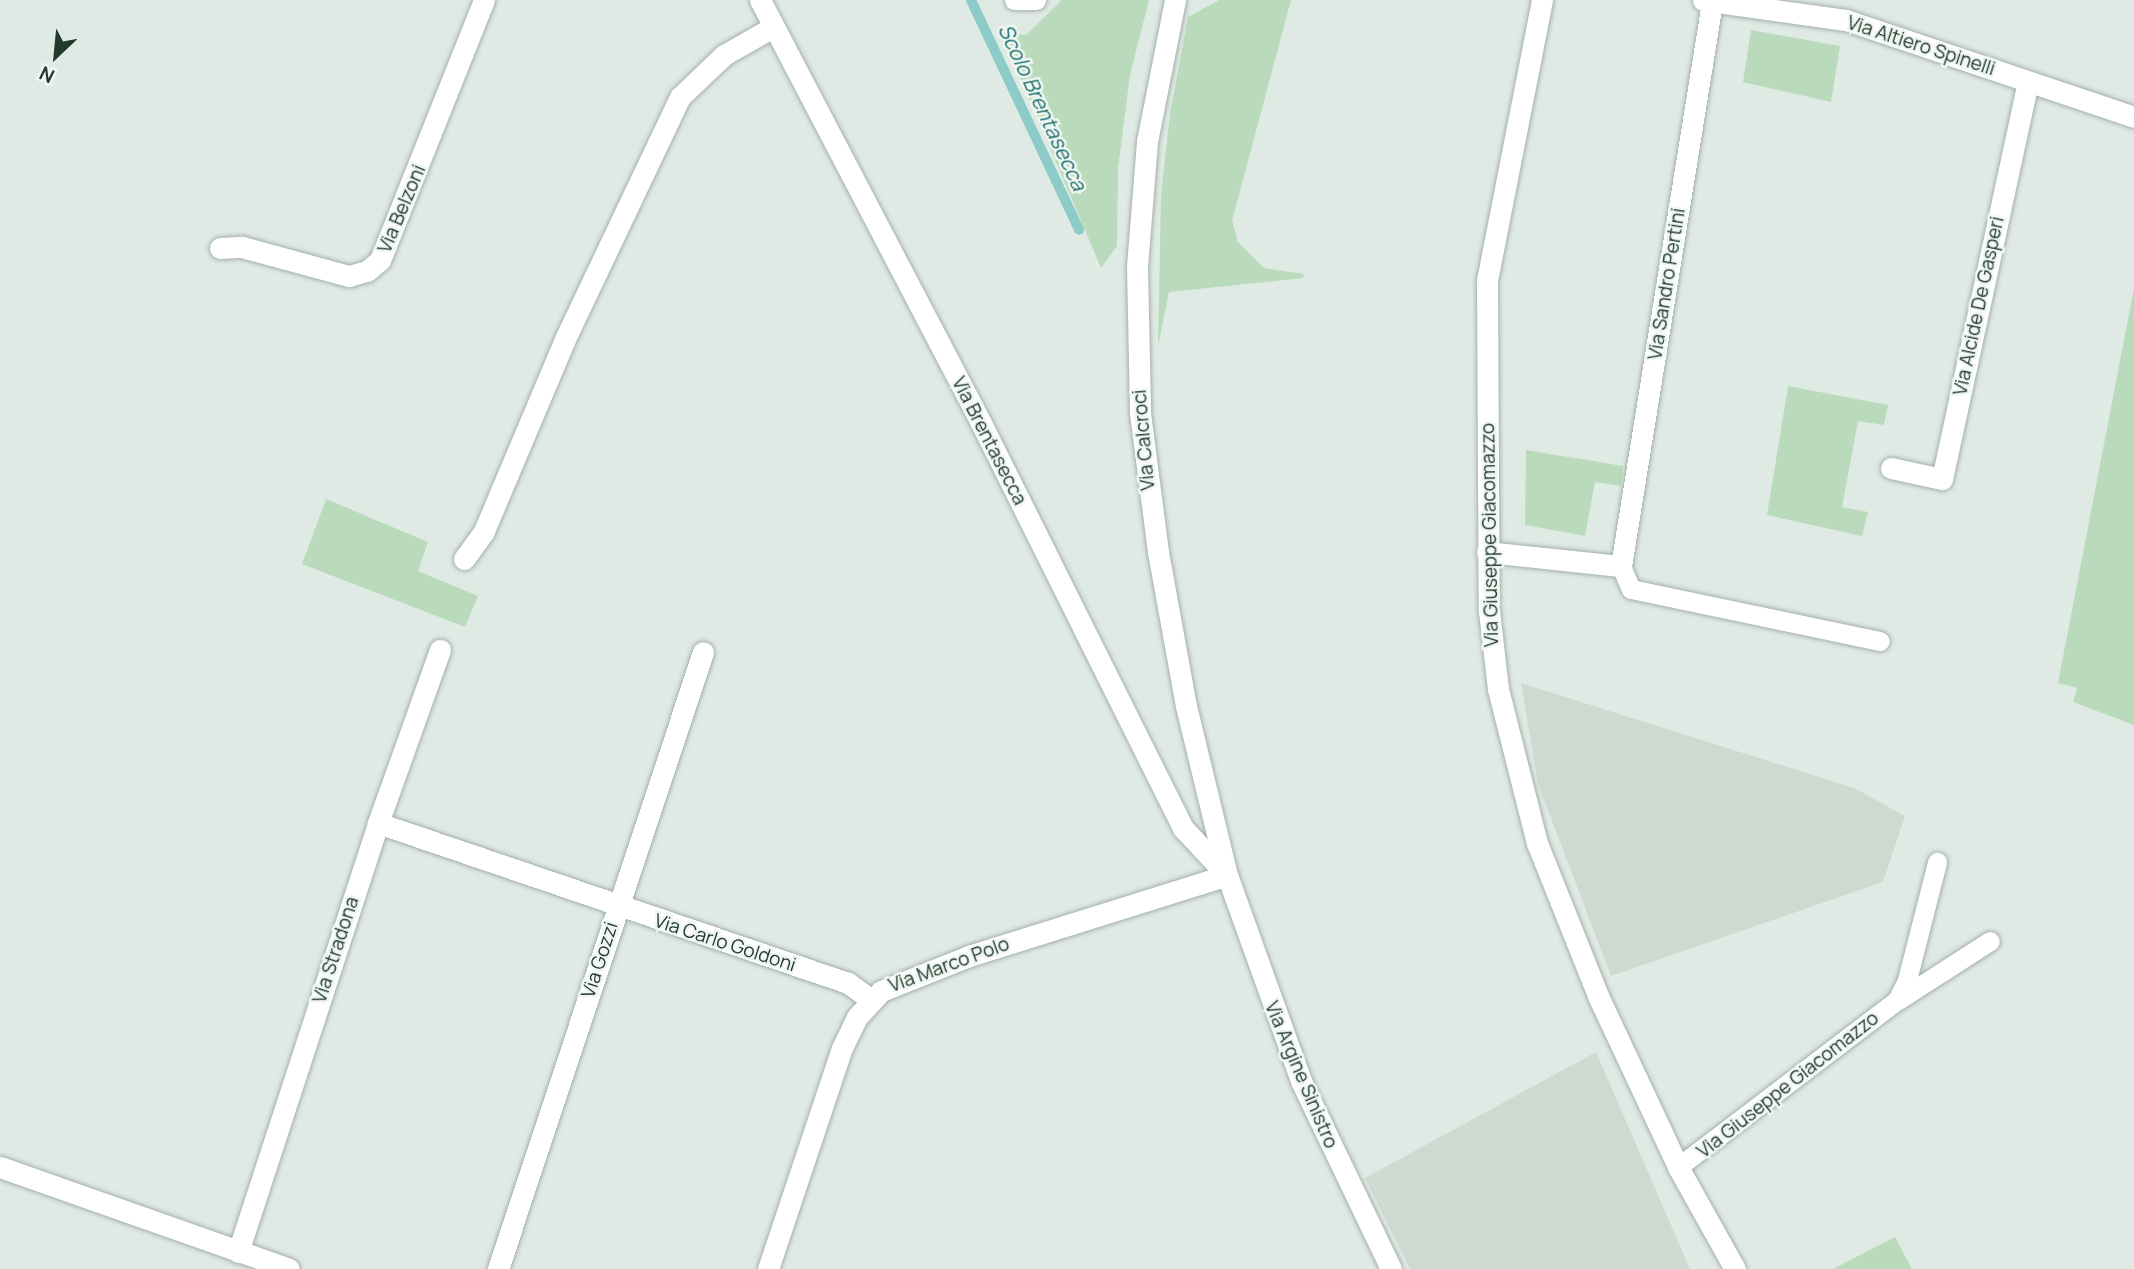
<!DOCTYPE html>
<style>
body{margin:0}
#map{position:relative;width:2134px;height:1269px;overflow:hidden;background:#e0eae4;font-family:Manrope,sans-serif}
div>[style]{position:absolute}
.built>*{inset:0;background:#ced9d2}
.green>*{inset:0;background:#badabc}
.stream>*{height:10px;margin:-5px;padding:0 5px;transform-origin:5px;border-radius:5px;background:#8ccbc8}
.roads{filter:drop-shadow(0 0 2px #a3b1aa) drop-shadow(0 0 2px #a3b1aa)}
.lane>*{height:19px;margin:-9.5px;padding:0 9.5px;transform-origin:9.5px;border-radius:9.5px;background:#fff}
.street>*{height:21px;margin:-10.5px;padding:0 10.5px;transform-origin:10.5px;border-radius:10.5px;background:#fff}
.secondary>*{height:21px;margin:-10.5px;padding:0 10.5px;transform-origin:10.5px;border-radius:10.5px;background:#fff}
span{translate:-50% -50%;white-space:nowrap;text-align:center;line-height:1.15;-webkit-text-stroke:5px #f0f7f2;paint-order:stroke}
.street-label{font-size:19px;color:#22392e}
.water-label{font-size:21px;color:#21706d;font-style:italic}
.north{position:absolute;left:21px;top:21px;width:70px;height:70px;-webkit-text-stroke:5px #f0f7f2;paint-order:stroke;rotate:206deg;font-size:19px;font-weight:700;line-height:28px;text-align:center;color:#22392e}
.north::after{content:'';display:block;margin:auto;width:24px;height:32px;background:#22392e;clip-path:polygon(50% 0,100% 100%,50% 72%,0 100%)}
</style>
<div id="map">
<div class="built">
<i style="clip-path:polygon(1521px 683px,1854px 788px,1905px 816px,1883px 882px,1611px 976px,1538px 784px)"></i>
<i style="clip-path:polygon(1596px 1052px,1690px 1269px,1410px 1269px,1365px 1178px)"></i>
</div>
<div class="green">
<i style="clip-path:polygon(1062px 0,1149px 0,1130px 75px,1118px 168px,1117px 246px,1101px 268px,1001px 32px,1026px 35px)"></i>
<i style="clip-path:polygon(1219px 0,1291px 0,1232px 221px,1238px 242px,1264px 268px,1304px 274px,1303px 278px,1169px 292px,1158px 347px,1161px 194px,1170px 114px,1188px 17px)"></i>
<i style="clip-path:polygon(1751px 30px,1840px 46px,1831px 102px,1743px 82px)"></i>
<i style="clip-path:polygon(2134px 288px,2134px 725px,2073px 702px,2077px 688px,2058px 683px)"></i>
<i style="clip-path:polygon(1788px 386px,1888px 405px,1884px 425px,1858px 421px,1842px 507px,1868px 512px,1862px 536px,1767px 515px)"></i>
<i style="clip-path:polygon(1526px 450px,1623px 466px,1621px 486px,1595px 482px,1585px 536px,1525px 525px)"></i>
<i style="clip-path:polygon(326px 499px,428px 542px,418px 571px,478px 596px,465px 627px,302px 564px)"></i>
<i style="clip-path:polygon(1895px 1237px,1912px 1269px,1833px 1269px)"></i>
</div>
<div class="stream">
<i style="left:971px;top:0;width:254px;rotate:64.8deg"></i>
</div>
<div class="roads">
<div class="lane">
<i style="left:1014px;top:0;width:22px"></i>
<i style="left:1621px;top:566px;width:25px;rotate:67deg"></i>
<i style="left:1631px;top:589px;width:254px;rotate:11.8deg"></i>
<i style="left:1898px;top:1000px;width:109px;rotate:-32.7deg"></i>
<i style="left:1678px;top:1167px;width:275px;rotate:-37.3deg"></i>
<i style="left:1897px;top:1000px;width:22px;rotate:-63deg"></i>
<i style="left:1907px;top:980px;width:122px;rotate:-75.7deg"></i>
</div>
<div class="street">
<i style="left:1542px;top:0;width:286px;rotate:101.1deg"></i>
<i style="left:1487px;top:281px;width:330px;rotate:89.7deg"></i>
<i style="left:1489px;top:611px;width:79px;rotate:83.4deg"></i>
<i style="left:1498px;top:689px;width:159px;rotate:75.8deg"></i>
<i style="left:1537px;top:843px;width:167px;rotate:68.2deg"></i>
<i style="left:1599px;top:998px;width:187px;rotate:64.9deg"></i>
<i style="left:1678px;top:1167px;width:117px;rotate:60.8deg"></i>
<i style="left:1703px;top:0;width:144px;rotate:8deg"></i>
<i style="left:1846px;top:20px;width:304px;rotate:18.6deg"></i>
<i style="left:220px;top:248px;width:22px;rotate:-3deg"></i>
<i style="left:242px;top:247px;width:111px;rotate:15.2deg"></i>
<i style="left:349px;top:276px;width:19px;rotate:-16deg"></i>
<i style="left:367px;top:271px;width:17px;rotate:-40deg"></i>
<i style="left:380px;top:260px;width:280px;rotate:-68.2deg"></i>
<i style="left:1891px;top:468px;width:52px;rotate:12.2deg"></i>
<i style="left:1942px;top:479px;width:406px;rotate:-77.8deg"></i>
<i style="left:1487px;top:552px;width:135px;rotate:6deg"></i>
<i style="left:1621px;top:566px;width:571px;rotate:-80.83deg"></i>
<i style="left:464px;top:559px;width:34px;rotate:-54deg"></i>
<i style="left:484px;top:531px;width:208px;rotate:-67.1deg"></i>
<i style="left:565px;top:339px;width:268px;rotate:-64.6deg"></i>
<i style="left:680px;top:97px;width:61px;rotate:-43.7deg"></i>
<i style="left:724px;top:55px;width:56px;rotate:-29.7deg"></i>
<i style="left:378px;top:823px;width:496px;rotate:18.8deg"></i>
<i style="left:848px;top:983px;width:29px;rotate:36deg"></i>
<i style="left:238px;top:1252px;width:451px;rotate:-71.9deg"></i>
<i style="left:378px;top:823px;width:184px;rotate:-70.3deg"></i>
<i style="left:498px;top:1269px;width:650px;rotate:-71.62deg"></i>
<i style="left:768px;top:1269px;width:233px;rotate:-71.5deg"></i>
<i style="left:842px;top:1048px;width:34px;rotate:-64deg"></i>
<i style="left:857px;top:1017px;width:35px;rotate:-47deg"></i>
<i style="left:881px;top:991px;width:95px;rotate:-21.7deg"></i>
<i style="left:969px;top:956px;width:270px;rotate:-17.4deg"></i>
</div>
<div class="secondary">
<i style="left:760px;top:0;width:477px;rotate:62.4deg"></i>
<i style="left:981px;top:423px;width:453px;rotate:63.5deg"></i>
<i style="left:1183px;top:828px;width:62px;rotate:47deg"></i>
<i style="left:1175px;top:0;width:145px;rotate:101.2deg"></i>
<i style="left:1147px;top:142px;width:124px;rotate:94.6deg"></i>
<i style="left:1137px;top:266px;width:147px;rotate:88.8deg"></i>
<i style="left:1140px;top:413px;width:140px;rotate:82.6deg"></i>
<i style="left:1158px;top:552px;width:157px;rotate:79.7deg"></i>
<i style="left:1186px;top:706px;width:174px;rotate:76.4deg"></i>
<i style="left:1227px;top:875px;width:219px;rotate:70.2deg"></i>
<i style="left:1301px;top:1081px;width:208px;rotate:64.4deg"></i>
<i style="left:0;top:1167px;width:306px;rotate:19.4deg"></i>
</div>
</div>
<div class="street-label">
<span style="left:1921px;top:46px;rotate:18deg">Via Altiero Spinelli</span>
<span style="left:402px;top:209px;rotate:-67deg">Via Belzoni</span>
<span style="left:1667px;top:284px;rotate:-81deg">Via Sandro Pertini</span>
<span style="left:1979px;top:306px;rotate:-78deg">Via Alcide De Gasperi</span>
<span style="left:1144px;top:440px;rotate:-95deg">Via Calcroci</span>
<span style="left:989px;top:441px;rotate:63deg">Via Brentasecca</span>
<span style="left:1490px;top:535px;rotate:-91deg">Via Giuseppe Giacomazzo</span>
<span style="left:725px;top:943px;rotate:18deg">Via Carlo Goldoni</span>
<span style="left:336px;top:950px;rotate:-72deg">Via Stradona</span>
<span style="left:600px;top:960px;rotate:-72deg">Via Gozzi</span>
<span style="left:949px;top:965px;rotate:-20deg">Via Marco Polo</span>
<span style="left:1301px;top:1075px;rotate:67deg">Via Argine Sinistro</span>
<span style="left:1788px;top:1085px;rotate:-38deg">Via Giuseppe Giacomazzo</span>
</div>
<div class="water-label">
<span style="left:1043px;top:107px;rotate:65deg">Scolo Brentasecca</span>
</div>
<div class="north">N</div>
</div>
